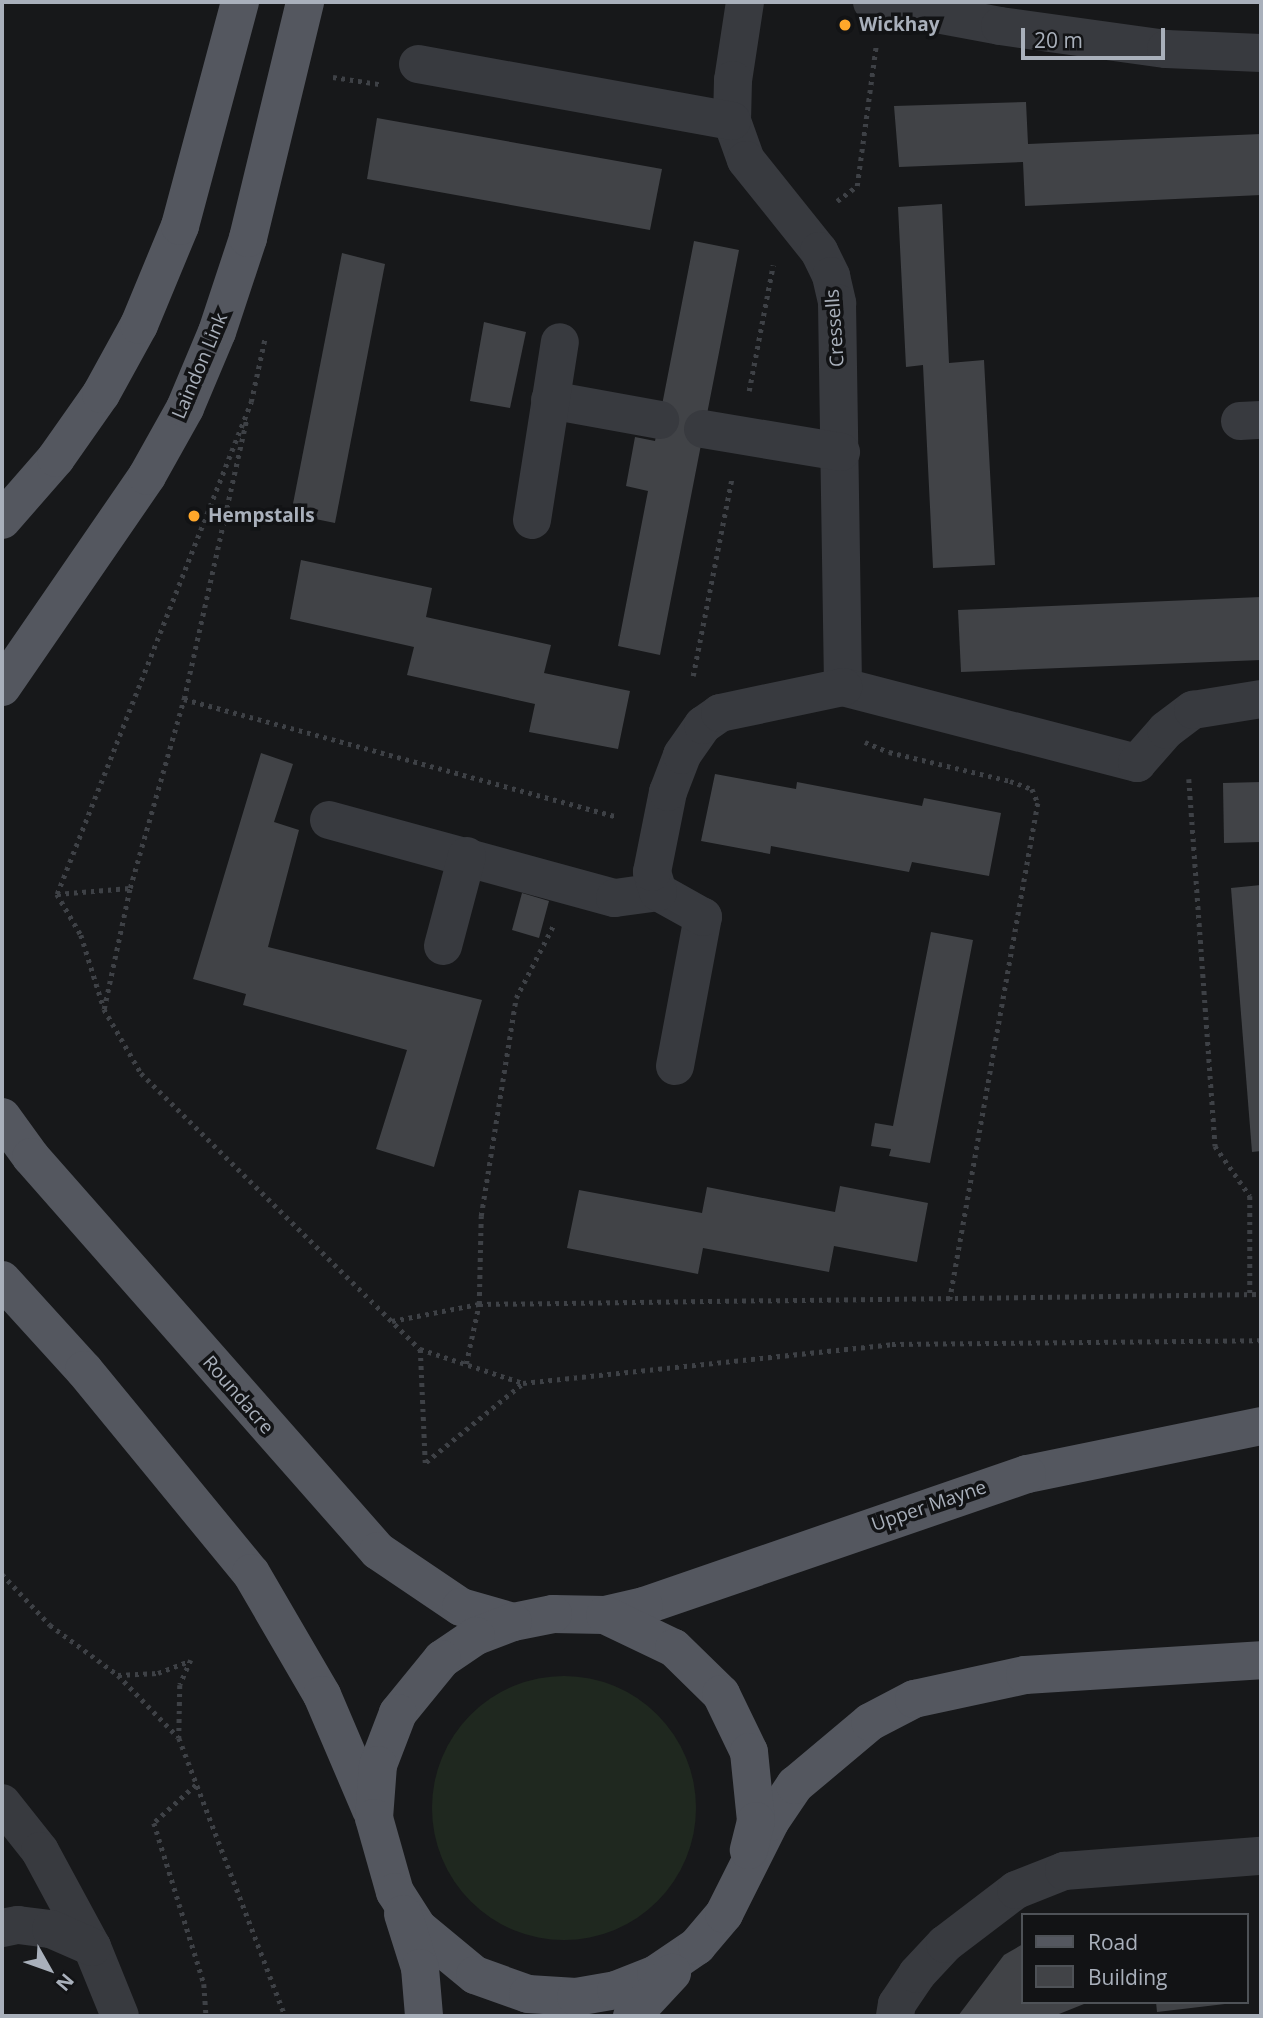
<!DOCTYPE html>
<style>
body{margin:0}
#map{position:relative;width:1263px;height:2018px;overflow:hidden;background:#17181a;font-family:"Open Sans",sans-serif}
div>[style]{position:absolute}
.green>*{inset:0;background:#1f281f}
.round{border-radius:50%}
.building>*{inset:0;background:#414347}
.path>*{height:4.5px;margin-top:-2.25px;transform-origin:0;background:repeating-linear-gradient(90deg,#3e4146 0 3.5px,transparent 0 8.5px)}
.minor>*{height:38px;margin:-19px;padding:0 19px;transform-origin:19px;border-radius:19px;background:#383a3f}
.major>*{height:38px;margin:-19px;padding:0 19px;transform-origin:19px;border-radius:19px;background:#54575f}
.dots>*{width:19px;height:19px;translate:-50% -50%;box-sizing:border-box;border:4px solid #121315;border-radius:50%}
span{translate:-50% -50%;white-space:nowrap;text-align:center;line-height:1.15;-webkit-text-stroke:7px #121315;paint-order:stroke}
.poi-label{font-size:19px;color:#a9b0bb;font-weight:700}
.left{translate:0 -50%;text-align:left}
.street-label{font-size:19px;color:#a9b0bb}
.frame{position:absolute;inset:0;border:4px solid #a9b0bb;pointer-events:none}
.legend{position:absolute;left:1021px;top:1913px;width:228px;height:91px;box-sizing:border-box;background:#121315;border:2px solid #4e5257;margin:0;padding:9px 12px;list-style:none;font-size:21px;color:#a9b0bb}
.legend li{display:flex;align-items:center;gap:14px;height:35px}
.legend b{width:35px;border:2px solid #4e5257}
.north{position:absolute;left:14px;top:1934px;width:70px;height:70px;-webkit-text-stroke:5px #121315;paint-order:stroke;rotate:130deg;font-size:19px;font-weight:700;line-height:28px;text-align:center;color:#a9b0bb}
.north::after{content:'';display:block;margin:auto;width:24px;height:32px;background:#a9b0bb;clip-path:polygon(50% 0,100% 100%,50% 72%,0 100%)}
.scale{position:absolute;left:1021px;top:28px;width:144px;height:32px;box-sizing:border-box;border:4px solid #a9b0bb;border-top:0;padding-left:9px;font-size:21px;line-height:24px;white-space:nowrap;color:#a9b0bb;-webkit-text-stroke:5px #121315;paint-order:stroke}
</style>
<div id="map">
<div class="green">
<i class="round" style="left:432px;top:1676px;width:264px;height:264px"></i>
</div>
<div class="building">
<i style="clip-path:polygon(1026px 102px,1028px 144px,1261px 134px,1261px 195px,1025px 206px,1023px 162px,899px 167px,894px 106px)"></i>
<i style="clip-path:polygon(377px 118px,662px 169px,650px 230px,367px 179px)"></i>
<i style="clip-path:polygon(942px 204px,949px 363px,984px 360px,995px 565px,933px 568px,923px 365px,906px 367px,898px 207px)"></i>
<i style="clip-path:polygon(694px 241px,739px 250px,660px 655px,618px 646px,648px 491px,626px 486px,635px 437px,655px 441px)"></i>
<i style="clip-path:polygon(342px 253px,385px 264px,335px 523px,291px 514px)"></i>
<i style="clip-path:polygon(484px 322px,526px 332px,510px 408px,470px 401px)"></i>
<i style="clip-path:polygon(301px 560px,432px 588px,426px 617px,551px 645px,544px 673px,630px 691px,618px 749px,529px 732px,535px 704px,407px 675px,414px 647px,290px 619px)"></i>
<i style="clip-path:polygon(1261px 597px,1261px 660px,961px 672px,958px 610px)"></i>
<i style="clip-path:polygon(261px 753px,293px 764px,274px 822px,299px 830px,268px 947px,482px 1000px,434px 1167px,376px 1149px,407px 1050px,243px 1005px,246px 994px,193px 979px)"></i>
<i style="clip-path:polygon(715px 774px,796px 789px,797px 782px,922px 806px,924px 798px,1001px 813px,989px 876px,912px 862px,909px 872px,771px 846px,770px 854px,701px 841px)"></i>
<i style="clip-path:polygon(1261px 782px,1261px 842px,1224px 843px,1223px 783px)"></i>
<i style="clip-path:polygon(1261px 885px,1261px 1151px,1252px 1152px,1231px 888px)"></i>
<i style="clip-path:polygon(522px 893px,549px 901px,539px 938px,512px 930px)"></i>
<i style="clip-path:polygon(931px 932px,973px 940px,930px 1163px,889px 1156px,891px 1149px,871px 1146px,875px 1123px,893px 1126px)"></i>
<i style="clip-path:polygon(840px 1186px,928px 1203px,917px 1262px,834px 1246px,829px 1272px,703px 1248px,698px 1274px,567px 1248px,579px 1190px,702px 1213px,707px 1187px,835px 1212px)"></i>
<i style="clip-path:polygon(1023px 1944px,1023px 2002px,1089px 2002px,1054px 2016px,958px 2016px,1004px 1955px)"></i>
<i style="clip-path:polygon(1156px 2002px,1225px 2002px,1225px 2004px,1157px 2012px)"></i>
</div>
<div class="path">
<i style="left:333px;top:77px;width:47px;rotate:8.7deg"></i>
<i style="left:837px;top:201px;width:25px;rotate:-37deg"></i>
<i style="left:857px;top:186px;width:141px;rotate:-82.3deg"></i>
<i style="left:749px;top:391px;width:128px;rotate:-79.2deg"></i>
<i style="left:693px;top:676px;width:202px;rotate:-78.9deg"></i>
<i style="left:184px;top:699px;width:449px;rotate:15.2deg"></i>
<i style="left:865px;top:742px;width:26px;rotate:23deg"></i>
<i style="left:889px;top:752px;width:124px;rotate:13.5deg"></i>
<i style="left:1010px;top:781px;width:23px;rotate:20deg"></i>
<i style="left:1032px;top:789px;width:15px;rotate:67deg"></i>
<i style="left:1038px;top:803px;width:504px;rotate:100.06deg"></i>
<i style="left:1189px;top:779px;width:368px;rotate:85.9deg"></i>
<i style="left:1215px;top:1146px;width:61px;rotate:55deg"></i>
<i style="left:1250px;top:1196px;width:98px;rotate:90deg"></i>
<i style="left:57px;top:894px;width:529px;rotate:-68.48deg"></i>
<i style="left:251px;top:402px;width:66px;rotate:-77.7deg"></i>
<i style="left:57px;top:894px;width:48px;rotate:59.7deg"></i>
<i style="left:81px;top:935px;width:77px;rotate:72.7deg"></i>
<i style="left:104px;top:1009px;width:74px;rotate:60deg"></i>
<i style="left:141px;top:1073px;width:392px;rotate:44.7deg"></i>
<i style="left:57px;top:894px;width:73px;rotate:-4.7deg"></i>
<i style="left:104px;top:1009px;width:124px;rotate:-77.9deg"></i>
<i style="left:130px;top:888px;width:197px;rotate:-74.1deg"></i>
<i style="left:184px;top:699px;width:288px;rotate:-77.4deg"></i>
<i style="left:392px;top:1321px;width:89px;rotate:-11.1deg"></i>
<i style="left:479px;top:1304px;width:88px;rotate:-88.7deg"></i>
<i style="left:481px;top:1216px;width:221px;rotate:-80.9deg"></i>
<i style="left:516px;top:998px;width:81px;rotate:-62.8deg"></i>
<i style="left:466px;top:1364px;width:61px;rotate:-77.8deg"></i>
<i style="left:479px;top:1304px;width:782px;rotate:-0.73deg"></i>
<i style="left:426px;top:1462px;width:124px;rotate:-39.1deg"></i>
<i style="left:425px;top:1463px;width:114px;rotate:-92.5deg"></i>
<i style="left:420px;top:1349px;width:108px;rotate:18.3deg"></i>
<i style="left:523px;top:1383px;width:371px;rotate:-6deg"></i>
<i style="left:892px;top:1344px;width:369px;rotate:-0.6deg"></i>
<i style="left:2px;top:1574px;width:70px;rotate:46.7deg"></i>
<i style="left:50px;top:1625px;width:84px;rotate:36.3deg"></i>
<i style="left:118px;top:1675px;width:40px;rotate:-2.9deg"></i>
<i style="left:158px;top:1673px;width:34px;rotate:-21deg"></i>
<i style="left:191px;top:1660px;width:27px;rotate:114deg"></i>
<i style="left:180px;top:1685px;width:53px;rotate:91.1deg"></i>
<i style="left:179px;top:1738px;width:298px;rotate:69.1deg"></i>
<i style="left:118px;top:1675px;width:86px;rotate:45.9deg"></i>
<i style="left:196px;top:1785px;width:57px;rotate:137.9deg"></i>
<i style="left:154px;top:1823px;width:169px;rotate:72.7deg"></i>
<i style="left:204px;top:1984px;width:32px;rotate:86deg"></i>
</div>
<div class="minor">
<i style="left:745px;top:2px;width:79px;rotate:98.7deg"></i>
<i style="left:733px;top:80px;width:41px;rotate:91.4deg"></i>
<i style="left:732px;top:121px;width:41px;rotate:70.3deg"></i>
<i style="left:746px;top:160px;width:117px;rotate:51.3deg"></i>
<i style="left:819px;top:251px;width:28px;rotate:64deg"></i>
<i style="left:831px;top:276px;width:28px;rotate:77deg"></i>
<i style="left:837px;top:303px;width:384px;rotate:89.1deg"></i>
<i style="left:843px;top:687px;width:304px;rotate:14.5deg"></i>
<i style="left:1137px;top:763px;width:44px;rotate:-48.7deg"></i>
<i style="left:1166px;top:730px;width:34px;rotate:-37deg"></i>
<i style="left:1193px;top:710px;width:69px;rotate:-9.2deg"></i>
<i style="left:872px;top:2px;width:130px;rotate:10.6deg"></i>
<i style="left:1000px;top:26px;width:168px;rotate:7.9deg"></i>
<i style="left:1166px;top:49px;width:95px;rotate:2.4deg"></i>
<i style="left:418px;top:64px;width:319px;rotate:10.3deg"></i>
<i style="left:550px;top:400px;width:112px;rotate:10.3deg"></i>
<i style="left:1240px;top:421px;width:21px;rotate:-3deg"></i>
<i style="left:703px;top:429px;width:140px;rotate:9.5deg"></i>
<i style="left:532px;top:520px;width:180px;rotate:-81.1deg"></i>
<i style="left:329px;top:820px;width:296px;rotate:15.3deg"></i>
<i style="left:615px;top:898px;width:43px;rotate:-7.9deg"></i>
<i style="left:443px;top:946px;width:93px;rotate:-75.1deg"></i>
<i style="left:675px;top:1066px;width:152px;rotate:-79.4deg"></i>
<i style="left:703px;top:917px;width:51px;rotate:-150.9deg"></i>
<i style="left:658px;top:892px;width:21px;rotate:-107deg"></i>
<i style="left:652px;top:872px;width:82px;rotate:-78.7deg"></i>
<i style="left:668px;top:792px;width:40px;rotate:-69deg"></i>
<i style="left:682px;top:755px;width:37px;rotate:-55deg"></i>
<i style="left:703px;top:725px;width:21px;rotate:-35deg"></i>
<i style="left:720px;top:713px;width:126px;rotate:-11.9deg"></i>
<i style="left:2px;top:1803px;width:61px;rotate:51.6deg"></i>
<i style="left:40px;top:1851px;width:109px;rotate:61.6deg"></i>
<i style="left:92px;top:1947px;width:74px;rotate:67.9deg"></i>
<i style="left:2px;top:1928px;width:16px;rotate:-11deg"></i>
<i style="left:18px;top:1925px;width:33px;rotate:7deg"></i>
<i style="left:51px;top:1929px;width:45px;rotate:23.7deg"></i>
<i style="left:895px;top:2016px;width:12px;rotate:-81deg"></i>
<i style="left:897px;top:2004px;width:36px;rotate:-56deg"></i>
<i style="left:917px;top:1974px;width:41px;rotate:-47deg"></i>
<i style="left:945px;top:1944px;width:89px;rotate:-37.3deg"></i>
<i style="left:1016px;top:1890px;width:52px;rotate:-21.6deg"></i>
<i style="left:1064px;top:1871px;width:198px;rotate:-4.4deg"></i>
</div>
<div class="major">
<i style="left:2px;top:520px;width:82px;rotate:-48.9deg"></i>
<i style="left:56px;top:458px;width:78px;rotate:-54.9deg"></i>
<i style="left:101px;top:394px;width:79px;rotate:-61.2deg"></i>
<i style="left:139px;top:325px;width:107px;rotate:-67.5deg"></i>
<i style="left:180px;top:226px;width:232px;rotate:-75deg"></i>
<i style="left:2px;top:687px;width:256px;rotate:-55.5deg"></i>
<i style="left:147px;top:476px;width:78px;rotate:-60.8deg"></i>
<i style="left:185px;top:408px;width:82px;rotate:-67.2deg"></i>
<i style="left:217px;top:332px;width:99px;rotate:-71.7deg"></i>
<i style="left:248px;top:238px;width:243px;rotate:-76.4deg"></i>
<i style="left:2px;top:1117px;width:49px;rotate:54.1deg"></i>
<i style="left:31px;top:1157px;width:525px;rotate:48.63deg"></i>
<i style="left:378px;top:1551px;width:100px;rotate:34deg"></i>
<i style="left:461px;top:1607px;width:54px;rotate:16.1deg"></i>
<i style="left:2px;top:1280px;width:122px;rotate:47.7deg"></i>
<i style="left:84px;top:1370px;width:263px;rotate:50.6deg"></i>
<i style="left:251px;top:1573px;width:141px;rotate:59.8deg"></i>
<i style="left:322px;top:1695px;width:125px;rotate:66.9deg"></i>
<i style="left:1261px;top:1426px;width:239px;rotate:168.4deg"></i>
<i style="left:1027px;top:1474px;width:405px;rotate:161deg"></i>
<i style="left:644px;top:1606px;width:40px;rotate:167deg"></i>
<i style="left:605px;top:1615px;width:52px;rotate:-178.9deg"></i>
<i style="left:553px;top:1614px;width:41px;rotate:168.7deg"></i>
<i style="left:513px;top:1622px;width:40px;rotate:159deg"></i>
<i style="left:476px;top:1636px;width:41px;rotate:145.9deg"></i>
<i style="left:442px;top:1659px;width:70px;rotate:129.2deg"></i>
<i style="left:398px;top:1713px;width:56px;rotate:111deg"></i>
<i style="left:378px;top:1765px;width:53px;rotate:94.3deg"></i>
<i style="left:374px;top:1818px;width:77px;rotate:74.2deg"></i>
<i style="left:395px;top:1892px;width:43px;rotate:57.4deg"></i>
<i style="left:418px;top:1928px;width:74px;rotate:39.5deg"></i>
<i style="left:475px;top:1975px;width:56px;rotate:19.7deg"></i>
<i style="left:528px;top:1994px;width:48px;rotate:3.6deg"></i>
<i style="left:576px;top:1997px;width:41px;rotate:-9.9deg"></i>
<i style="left:616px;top:1990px;width:43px;rotate:-21.8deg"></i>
<i style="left:656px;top:1974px;width:50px;rotate:-34.3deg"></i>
<i style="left:697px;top:1946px;width:42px;rotate:-49.8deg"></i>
<i style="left:724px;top:1914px;width:103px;rotate:-63.4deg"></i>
<i style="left:770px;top:1822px;width:45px;rotate:-56deg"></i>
<i style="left:795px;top:1785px;width:98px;rotate:-40deg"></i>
<i style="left:870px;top:1722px;width:50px;rotate:-27.6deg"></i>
<i style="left:914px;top:1699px;width:114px;rotate:-12.2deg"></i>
<i style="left:1025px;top:1675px;width:236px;rotate:-3.6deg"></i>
<i style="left:605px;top:1615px;width:76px;rotate:25.6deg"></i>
<i style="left:674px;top:1648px;width:66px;rotate:44.4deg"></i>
<i style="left:721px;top:1694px;width:64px;rotate:64.2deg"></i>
<i style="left:749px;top:1752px;width:69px;rotate:84.2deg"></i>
<i style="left:756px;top:1821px;width:30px;rotate:104deg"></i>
<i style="left:403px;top:1914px;width:57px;rotate:72.5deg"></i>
<i style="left:420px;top:1968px;width:48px;rotate:85.2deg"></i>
<i style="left:632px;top:2016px;width:59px;rotate:-47.1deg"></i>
</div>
<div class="dots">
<i style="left:845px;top:25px;background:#ffa72a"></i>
<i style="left:194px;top:516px;background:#ffa72a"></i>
</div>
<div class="poi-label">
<span class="left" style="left:859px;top:25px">Wickhay</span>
<span class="left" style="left:208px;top:516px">Hempstalls</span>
</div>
<div class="street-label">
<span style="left:835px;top:328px;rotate:-94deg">Cressells</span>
<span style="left:200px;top:366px;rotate:-67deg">Laindon Link</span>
<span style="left:238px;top:1395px;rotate:49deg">Roundacre</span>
<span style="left:929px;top:1506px;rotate:-19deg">Upper Mayne</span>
</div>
<div class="frame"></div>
<ul class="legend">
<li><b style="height:9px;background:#54575f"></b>Road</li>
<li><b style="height:19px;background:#414347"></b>Building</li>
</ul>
<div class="north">N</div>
<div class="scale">20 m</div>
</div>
